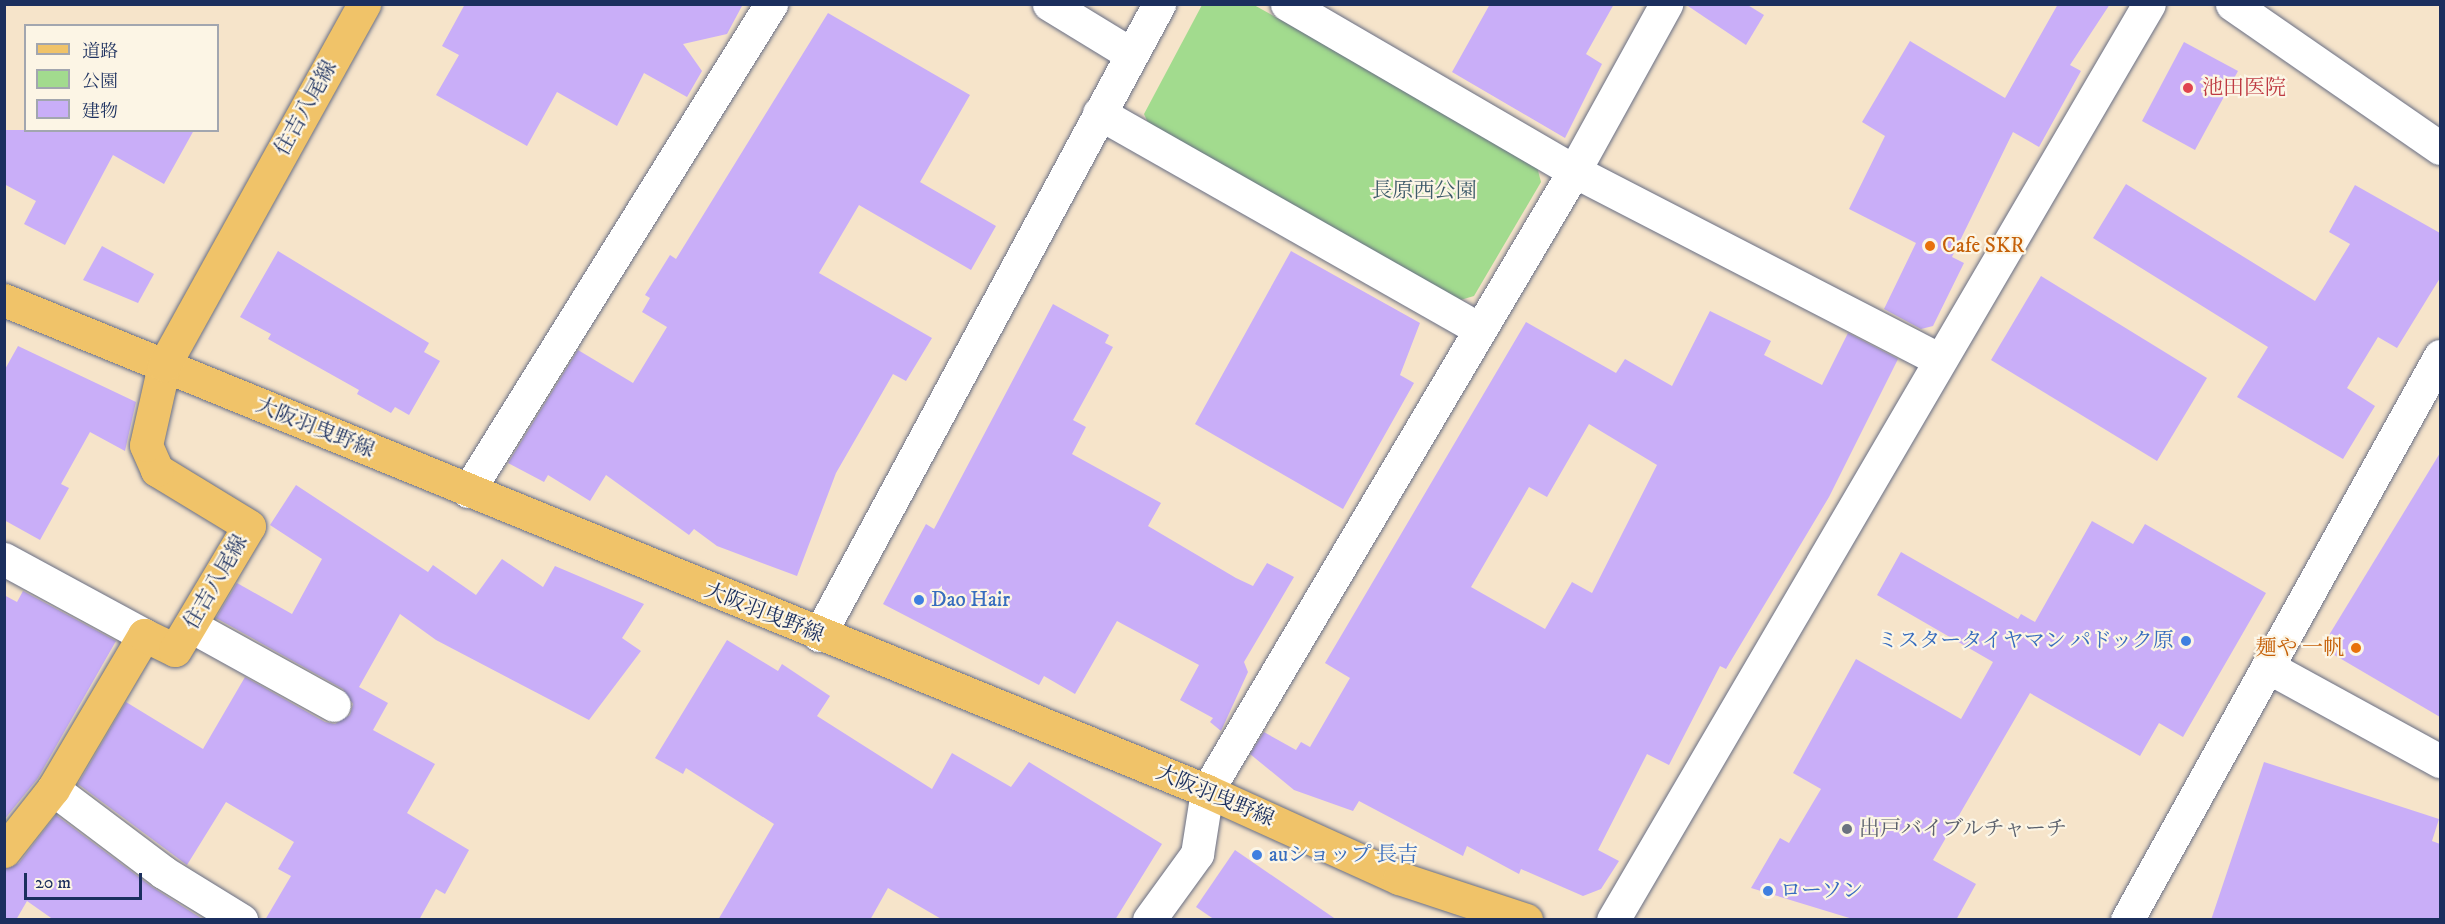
<!DOCTYPE html>
<meta charset="utf-8">
<style>
body{margin:0}
#map{position:relative;width:2445px;height:924px;overflow:hidden;background:#f6e4ca;font-family:"IM FELL DW Pica","Noto Serif JP",serif}
div>[style]{position:absolute}
.green>*{inset:0;background:#a2db8e}
.building>*{inset:0;background:#c9aef8}
.roads{filter:drop-shadow(0 0 2px #686e84) drop-shadow(0 0 2px #686e84)}
.minor>*{height:33px;margin:-16.5px;padding:0 16.5px;transform-origin:16.5px;border-radius:16.5px;background:#fff}
.major>*{height:33px;margin:-16.5px;padding:0 16.5px;transform-origin:16.5px;border-radius:16.5px;background:#f0c369}
.dots>*{width:16px;height:16px;translate:-50% -50%;box-sizing:border-box;border:3px solid #fcf5e5;border-radius:50%}
span{translate:-50% -50%;white-space:nowrap;text-align:center;line-height:1.15;-webkit-text-stroke:4.5px #fcf5e5;paint-order:stroke}
.health-label{font-size:21px;color:#be3a42}
.left{translate:0 -50%;text-align:left}
.street-label{font-size:21px;color:#1b2f5e}
.park-label{font-size:21px;color:#3d5a6a}
.food-label{font-size:21px;color:#c56008}
.right{translate:-100% -50%;text-align:right}
.shop-label{font-size:21px;color:#366cbe}
.worship-label{font-size:21px;color:#5b616d}
.frame{position:absolute;inset:0;border:6px solid #1b2f5e;pointer-events:none}
.legend{position:absolute;left:24px;top:24px;width:195px;height:108px;box-sizing:border-box;background:#fcf5e5;border:2px solid #a2a6af;margin:0;padding:8px 10px;list-style:none;font-size:18px;color:#1b2f5e}
.legend li{display:flex;align-items:center;gap:12px;height:30px}
.legend b{width:30px;border:2px solid #a2a6af}
.scale{position:absolute;left:24px;top:873px;width:118px;height:27px;box-sizing:border-box;border:3px solid #1b2f5e;border-top:0;padding-left:8px;font-size:18px;line-height:21px;white-space:nowrap;color:#1b2f5e;-webkit-text-stroke:4px #fcf5e5;paint-order:stroke}
</style>
<div id="map">
<div class="green">
<i style="clip-path:polygon(1202px 5px,1254px 5px,1536px 163px,1541px 182px,1474px 296px,1457px 301px,1149px 125px,1144px 114px)"></i>
</div>
<div class="building">
<i style="clip-path:polygon(465px 4px,743px 4px,727px 34px,683px 44px,702px 71px,687px 97px,644px 73px,617px 126px,557px 92px,527px 146px,436px 95px,459px 55px,442px 46px)"></i>
<i style="clip-path:polygon(1490px 4px,1614px 4px,1586px 54px,1602px 64px,1565px 138px,1452px 72px)"></i>
<i style="clip-path:polygon(1685px 4px,1746px 4px,1764px 15px,1746px 45px)"></i>
<i style="clip-path:polygon(2058px 4px,2110px 4px,2070px 65px,2081px 71px,2039px 147px,2013px 132px,1952px 257px,1964px 263px,1933px 326px,1921px 329px,1884px 309px,1916px 243px,1849px 209px,1885px 136px,1862px 122px,1910px 41px,2005px 98px)"></i>
<i style="clip-path:polygon(828px 13px,970px 95px,920px 182px,996px 226px,971px 270px,859px 205px,819px 273px,932px 338px,906px 381px,893px 374px,836px 473px,797px 576px,717px 546px,694px 529px,689px 535px,606px 475px,590px 501px,548px 475px,544px 482px,508px 463px,578px 350px,633px 383px,667px 327px,642px 312px,650px 298px,645px 295px,670px 255px,676px 259px)"></i>
<i style="clip-path:polygon(2184px 42px,2238px 71px,2195px 150px,2142px 121px)"></i>
<i style="clip-path:polygon(4px 130px,194px 130px,164px 184px,113px 155px,65px 245px,24px 224px,36px 201px,4px 184px)"></i>
<i style="clip-path:polygon(2126px 184px,2315px 301px,2350px 244px,2329px 232px,2355px 185px,2440px 233px,2440px 278px,2397px 348px,2378px 337px,2347px 388px,2375px 406px,2343px 459px,2237px 397px,2268px 347px,2093px 238px)"></i>
<i style="clip-path:polygon(102px 246px,154px 274px,138px 303px,83px 280px)"></i>
<i style="clip-path:polygon(278px 251px,429px 343px,424px 352px,440px 361px,409px 415px,395px 407px,391px 413px,357px 394px,359px 390px,268px 339px,271px 334px,240px 317px)"></i>
<i style="clip-path:polygon(1291px 251px,1420px 323px,1400px 375px,1414px 383px,1343px 509px,1195px 424px)"></i>
<i style="clip-path:polygon(2041px 276px,2207px 378px,2157px 461px,1991px 360px)"></i>
<i style="clip-path:polygon(1053px 304px,1109px 335px,1105px 343px,1113px 347px,1073px 420px,1086px 427px,1072px 454px,1161px 503px,1148px 526px,1236px 578px,1253px 586px,1267px 563px,1294px 577px,1244px 662px,1248px 672px,1221px 731px,1210px 722px,1213px 718px,1180px 700px,1199px 665px,1117px 621px,1075px 694px,1044px 676px,1039px 685px,883px 604px,926px 524px,934px 529px)"></i>
<i style="clip-path:polygon(evenodd,1710px 311px,1771px 341px,1764px 355px,1822px 385px,1848px 333px,1898px 359px,1829px 497px,1726px 669px,1720px 666px,1669px 765px,1647px 754px,1598px 850px,1619px 861px,1601px 889px,1583px 896px,1521px 869px,1519px 874px,1467px 846px,1463px 856px,1359px 801px,1353px 811px,1294px 790px,1250px 754px,1264px 732px,1296px 750px,1301px 742px,1310px 747px,1350px 678px,1325px 663px,1526px 322px,1616px 373px,1625px 359px,1672px 386px,1710px 311px,1589px 424px,1657px 465px,1592px 593px,1572px 582px,1545px 629px,1471px 587px,1529px 487px,1547px 497px,1589px 424px)"></i>
<i style="clip-path:polygon(18px 346px,136px 402px,125px 451px,90px 432px,61px 484px,69px 488px,40px 540px,4px 520px,4px 371px)"></i>
<i style="clip-path:polygon(2440px 453px,2440px 717px,2331px 653px,2326px 640px)"></i>
<i style="clip-path:polygon(296px 485px,428px 572px,433px 565px,476px 595px,502px 559px,543px 587px,555px 566px,644px 604px,622px 638px,641px 651px,589px 720px,436px 640px,400px 614px,359px 687px,388px 703px,373px 730px,435px 764px,407px 813px,469px 850px,445px 894px,436px 889px,419px 920px,265px 920px,291px 876px,278px 869px,294px 842px,226px 802px,187px 865px,78px 784px,126px 702px,203px 749px,245px 677px,325px 722px,335px 724px,350px 715px,353px 704px,343px 689px,216px 618px,237px 583px,292px 614px,322px 559px,270px 525px)"></i>
<i style="clip-path:polygon(2092px 521px,2133px 544px,2145px 524px,2266px 593px,2183px 737px,2159px 723px,2140px 756px,2030px 693px,1933px 860px,1976px 884px,1956px 920px,1856px 920px,1751px 888px,1780px 838px,1789px 843px,1821px 789px,1793px 773px,1856px 659px,1961px 719px,1993px 662px,1877px 595px,1901px 552px,2018px 619px,2021px 614px,2035px 622px)"></i>
<i style="clip-path:polygon(23px 591px,116px 641px,38px 778px,4px 820px,4px 595px,17px 602px)"></i>
<i style="clip-path:polygon(727px 640px,778px 671px,782px 664px,830px 696px,817px 716px,932px 789px,952px 753px,1011px 787px,1029px 762px,1162px 844px,1115px 920px,943px 920px,888px 888px,870px 920px,718px 920px,774px 824px,686px 768px,683px 774px,655px 758px)"></i>
<i style="clip-path:polygon(2264px 762px,2439px 819px,2432px 841px,2440px 844px,2440px 920px,2211px 920px)"></i>
<i style="clip-path:polygon(56px 815px,152px 887px,204px 920px,54px 920px,27px 901px,16px 920px,4px 920px,4px 869px,19px 863px)"></i>
<i style="clip-path:polygon(1235px 850px,1337px 920px,1215px 920px,1196px 907px)"></i>
</div>
<div class="roads">
<div class="minor">
<i style="left:1049px;top:4px;width:96px;rotate:31.4deg"></i>
<i style="left:1287px;top:4px;width:332px;rotate:30.2deg"></i>
<i style="left:1574px;top:171px;width:411px;rotate:27.3deg"></i>
<i style="left:2232px;top:4px;width:253px;rotate:34.7deg"></i>
<i style="left:1099px;top:113px;width:435px;rotate:29.6deg"></i>
<i style="left:468px;top:491px;width:574px;rotate:-58.11deg"></i>
<i style="left:4px;top:559px;width:159px;rotate:28.5deg"></i>
<i style="left:191px;top:626px;width:163px;rotate:28.9deg"></i>
<i style="left:819px;top:635px;width:717px;rotate:-61.68deg"></i>
<i style="left:2268px;top:667px;width:196px;rotate:28.7deg"></i>
<i style="left:53px;top:789px;width:138px;rotate:37deg"></i>
<i style="left:163px;top:872px;width:92px;rotate:31.6deg"></i>
<i style="left:1149px;top:920px;width:82px;rotate:-54deg"></i>
<i style="left:1197px;top:854px;width:64px;rotate:-81deg"></i>
<i style="left:1207px;top:791px;width:720px;rotate:-59.38deg"></i>
<i style="left:1574px;top:171px;width:191px;rotate:-61.1deg"></i>
<i style="left:1613px;top:920px;width:1061px;rotate:-59.67deg"></i>
<i style="left:2127px;top:920px;width:645px;rotate:-60.97deg"></i>
</div>
<div class="major">
<i style="left:4px;top:300px;width:1299px;rotate:22.2deg"></i>
<i style="left:1207px;top:791px;width:211px;rotate:24.4deg"></i>
<i style="left:1399px;top:878px;width:134px;rotate:18.3deg"></i>
<i style="left:4px;top:851px;width:79px;rotate:-51.7deg"></i>
<i style="left:53px;top:789px;width:179px;rotate:-59.4deg"></i>
<i style="left:144px;top:635px;width:34px;rotate:26deg"></i>
<i style="left:175px;top:650px;width:144px;rotate:-59.2deg"></i>
<i style="left:249px;top:526px;width:108px;rotate:-148.7deg"></i>
<i style="left:157px;top:470px;width:27px;rotate:-114deg"></i>
<i style="left:146px;top:445px;width:82px;rotate:-77.3deg"></i>
<i style="left:164px;top:365px;width:413px;rotate:-61deg"></i>
</div>
</div>
<div class="dots">
<i style="left:2188px;top:88px;background:#e0444e"></i>
<i style="left:1930px;top:246px;background:#e8710a"></i>
<i style="left:919px;top:600px;background:#3f7fe0"></i>
<i style="left:2186px;top:641px;background:#3f7fe0"></i>
<i style="left:2356px;top:648px;background:#e8710a"></i>
<i style="left:1847px;top:829px;background:#6b7280"></i>
<i style="left:1257px;top:855px;background:#3f7fe0"></i>
<i style="left:1768px;top:891px;background:#3f7fe0"></i>
</div>
<div class="health-label">
<span class="left" style="left:2202px;top:88px">池田医院</span>
</div>
<div class="street-label">
<span style="left:306px;top:108px;rotate:-61deg">住吉八尾線</span>
<span style="left:315px;top:428px;rotate:22deg">大阪羽曳野線</span>
<span style="left:216px;top:582px;rotate:-60deg">住吉八尾線</span>
<span style="left:764px;top:613px;rotate:22deg">大阪羽曳野線</span>
<span style="left:1215px;top:796px;rotate:23deg">大阪羽曳野線</span>
</div>
<div class="park-label">
<span style="left:1424px;top:191px">長原西公園</span>
</div>
<div class="food-label">
<span class="left" style="left:1942px;top:246px">Cafe SKR</span>
<span class="right" style="left:2344px;top:648px">麺や 一帆</span>
</div>
<div class="shop-label">
<span class="left" style="left:931px;top:600px">Dao Hair</span>
<span class="right" style="left:2174px;top:641px">ミスタータイヤマン パドック原</span>
<span class="left" style="left:1269px;top:855px">auショップ 長吉</span>
<span class="left" style="left:1780px;top:891px">ローソン</span>
</div>
<div class="worship-label">
<span class="left" style="left:1859px;top:829px">出戸バイブルチャーチ</span>
</div>
<div class="frame"></div>
<ul class="legend">
<li><b style="height:8px;background:#f0c369"></b>道路</li>
<li><b style="height:16px;background:#a2db8e"></b>公園</li>
<li><b style="height:16px;background:#c9aef8"></b>建物</li>
</ul>
<div class="scale">20 m</div>
</div>
